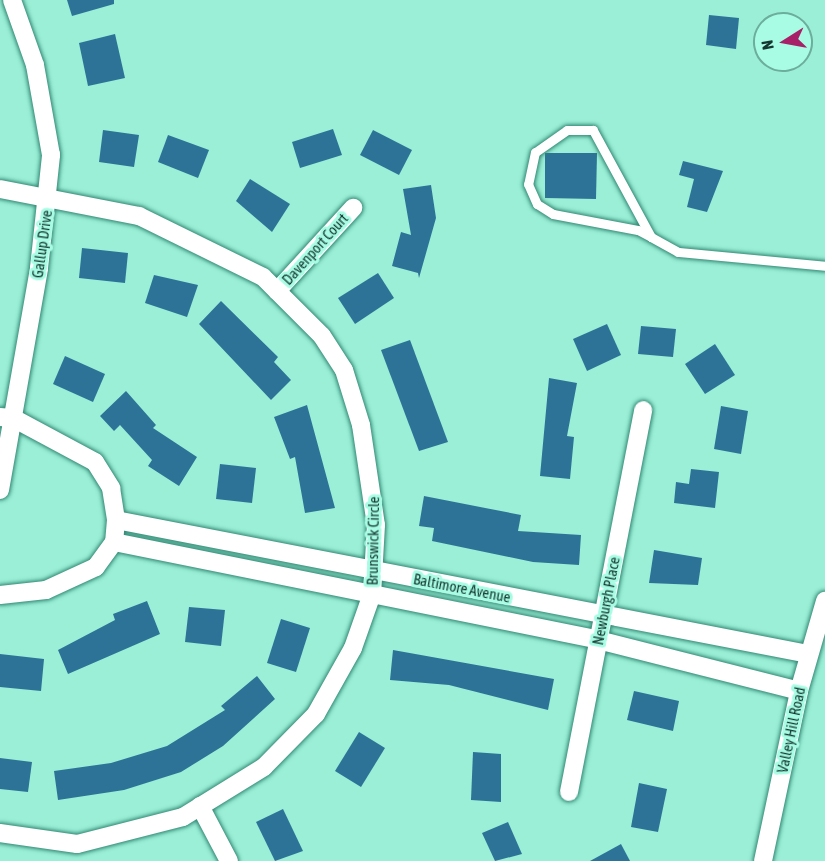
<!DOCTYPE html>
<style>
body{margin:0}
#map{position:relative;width:825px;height:861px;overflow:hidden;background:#9befd7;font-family:"Asap Condensed",sans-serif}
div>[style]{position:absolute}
.building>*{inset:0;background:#2d7397}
.roads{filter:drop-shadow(0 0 2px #318873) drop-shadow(0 0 2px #318873)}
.service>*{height:9px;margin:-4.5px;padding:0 4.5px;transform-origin:4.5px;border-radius:4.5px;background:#fff}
.minor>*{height:18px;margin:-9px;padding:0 9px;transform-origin:9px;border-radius:9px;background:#fff}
span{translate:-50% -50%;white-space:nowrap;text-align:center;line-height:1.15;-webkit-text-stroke:6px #a8fce4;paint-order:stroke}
.street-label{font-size:15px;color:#13372e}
.north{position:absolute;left:753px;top:12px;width:60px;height:60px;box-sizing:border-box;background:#a8fce4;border:2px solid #6cad9b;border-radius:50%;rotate:259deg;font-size:16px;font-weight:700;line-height:24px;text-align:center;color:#13372e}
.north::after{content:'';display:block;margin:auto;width:21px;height:27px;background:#a82068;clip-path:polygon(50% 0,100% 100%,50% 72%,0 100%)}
</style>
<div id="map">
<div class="building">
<i style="clip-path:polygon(67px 0,114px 0,114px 4px,72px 16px)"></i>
<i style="clip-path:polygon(709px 15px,739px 18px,736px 49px,706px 45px)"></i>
<i style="clip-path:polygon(115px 34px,125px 78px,88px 86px,79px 43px)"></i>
<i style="clip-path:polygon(333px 129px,342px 155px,300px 168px,292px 142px)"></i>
<i style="clip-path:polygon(103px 130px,139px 135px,134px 167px,99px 162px)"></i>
<i style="clip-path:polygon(373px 130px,412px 150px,399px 175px,360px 155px)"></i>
<i style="clip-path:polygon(168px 135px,209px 150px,198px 178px,158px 162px)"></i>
<i style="clip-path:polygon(545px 153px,597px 153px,596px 199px,545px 198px)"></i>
<i style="clip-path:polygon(683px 161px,723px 171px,707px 212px,687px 207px,694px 179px,679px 175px)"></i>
<i style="clip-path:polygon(250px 179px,290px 204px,272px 232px,236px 201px)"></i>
<i style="clip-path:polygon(431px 185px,436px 218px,419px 278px,418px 273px,392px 266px,401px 232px,411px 235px,403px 189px)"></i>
<i style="clip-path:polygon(82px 248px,128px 253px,125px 283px,79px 278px)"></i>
<i style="clip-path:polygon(378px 273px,394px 298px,355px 324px,338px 298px)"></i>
<i style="clip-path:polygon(154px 275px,198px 285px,187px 317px,145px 303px)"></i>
<i style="clip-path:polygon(221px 301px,278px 357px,274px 362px,291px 380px,271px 400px,199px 324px)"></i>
<i style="clip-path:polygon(607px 324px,621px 355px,587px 371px,573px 339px)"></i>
<i style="clip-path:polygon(641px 326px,676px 329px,673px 357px,638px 354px)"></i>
<i style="clip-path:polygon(410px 340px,448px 442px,419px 451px,381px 350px)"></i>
<i style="clip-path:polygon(715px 344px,735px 375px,705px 394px,685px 364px)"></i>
<i style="clip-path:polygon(65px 356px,105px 374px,93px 402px,53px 384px)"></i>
<i style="clip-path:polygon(549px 378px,577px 383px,567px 436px,574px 437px,570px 479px,540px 476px)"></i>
<i style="clip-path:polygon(126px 391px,156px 425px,153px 428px,197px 457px,179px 486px,148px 466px,152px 460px,120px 425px,114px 431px,100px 416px)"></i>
<i style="clip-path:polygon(307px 405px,335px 508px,305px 513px,295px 457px,290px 459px,274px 417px)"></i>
<i style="clip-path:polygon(721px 406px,748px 411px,741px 454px,714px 449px)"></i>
<i style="clip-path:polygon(220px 464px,256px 468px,252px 503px,216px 499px)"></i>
<i style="clip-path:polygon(691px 469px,719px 472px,715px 508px,674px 503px,676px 482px,689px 484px)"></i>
<i style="clip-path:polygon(424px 496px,521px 515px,518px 531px,581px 535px,579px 565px,533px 562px,432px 541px,434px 528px,419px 526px)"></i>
<i style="clip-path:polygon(654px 550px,702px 558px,698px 585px,649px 583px)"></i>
<i style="clip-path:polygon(147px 601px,160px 634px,68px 674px,58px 650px,115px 620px,113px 614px)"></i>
<i style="clip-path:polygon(189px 607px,225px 610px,221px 646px,185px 642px)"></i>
<i style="clip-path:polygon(281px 619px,310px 628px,296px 672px,267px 663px)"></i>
<i style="clip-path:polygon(393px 650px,554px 679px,548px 710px,449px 685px,390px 680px)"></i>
<i style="clip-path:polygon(0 654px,44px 659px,41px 691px,0 687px)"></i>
<i style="clip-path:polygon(257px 676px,275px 699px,223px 746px,181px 772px,124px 790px,58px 800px,54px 771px,111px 763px,167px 746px,225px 710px,221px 706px)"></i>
<i style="clip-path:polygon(634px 691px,679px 701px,673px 731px,627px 720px)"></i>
<i style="clip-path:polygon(359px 732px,385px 748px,361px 787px,335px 771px)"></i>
<i style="clip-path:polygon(473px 752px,501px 754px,501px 802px,471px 800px)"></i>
<i style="clip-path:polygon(0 758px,32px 762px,28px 792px,0 789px)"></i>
<i style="clip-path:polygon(639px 783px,667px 789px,658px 832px,631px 827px)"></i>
<i style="clip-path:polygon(283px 809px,303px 851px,275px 861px,256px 822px)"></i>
<i style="clip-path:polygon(508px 822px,522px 854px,495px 861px,482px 833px)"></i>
<i style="clip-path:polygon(621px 844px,630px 861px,590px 861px)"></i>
</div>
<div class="roads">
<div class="service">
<i style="left:651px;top:237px;width:122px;rotate:-118.5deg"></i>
<i style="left:593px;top:130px;width:26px;rotate:180deg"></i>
<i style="left:567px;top:130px;width:39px;rotate:145deg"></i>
<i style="left:535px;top:152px;width:33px;rotate:102deg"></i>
<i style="left:528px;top:184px;width:22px;rotate:66deg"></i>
<i style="left:537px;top:204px;width:19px;rotate:32deg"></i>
<i style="left:553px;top:214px;width:86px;rotate:10.7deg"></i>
<i style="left:638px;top:230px;width:15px;rotate:28deg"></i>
<i style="left:651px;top:237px;width:31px;rotate:29deg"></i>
<i style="left:678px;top:252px;width:148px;rotate:5.4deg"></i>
</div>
<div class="minor">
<i style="left:0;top:189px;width:142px;rotate:11deg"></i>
<i style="left:139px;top:216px;width:138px;rotate:26.2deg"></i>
<i style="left:263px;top:277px;width:83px;rotate:45deg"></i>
<i style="left:322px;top:336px;width:40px;rotate:57.1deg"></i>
<i style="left:344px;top:370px;width:58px;rotate:72.8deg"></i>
<i style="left:361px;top:425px;width:101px;rotate:81.5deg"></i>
<i style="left:376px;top:525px;width:69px;rotate:93.3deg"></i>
<i style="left:372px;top:594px;width:57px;rotate:109.4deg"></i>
<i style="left:353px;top:648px;width:76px;rotate:119.3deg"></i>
<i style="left:316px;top:714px;width:74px;rotate:134.5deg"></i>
<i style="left:264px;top:767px;width:95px;rotate:148.3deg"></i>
<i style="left:183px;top:817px;width:109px;rotate:165.7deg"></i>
<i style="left:77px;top:844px;width:78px;rotate:-171.9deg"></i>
<i style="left:277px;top:291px;width:113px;rotate:-47.5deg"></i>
<i style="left:0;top:417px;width:13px;rotate:4deg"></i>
<i style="left:13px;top:418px;width:93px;rotate:28.2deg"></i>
<i style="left:95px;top:462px;width:31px;rotate:58deg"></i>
<i style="left:111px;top:488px;width:32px;rotate:81deg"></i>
<i style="left:116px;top:520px;width:22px;rotate:95deg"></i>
<i style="left:114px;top:542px;width:31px;rotate:126deg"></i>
<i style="left:96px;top:567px;width:55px;rotate:155.3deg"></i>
<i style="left:46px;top:590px;width:46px;rotate:173.8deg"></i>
<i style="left:0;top:490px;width:225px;rotate:-80deg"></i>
<i style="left:39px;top:268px;width:114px;rotate:-83.9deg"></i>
<i style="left:51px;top:155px;width:91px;rotate:-100.1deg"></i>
<i style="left:35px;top:65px;width:69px;rotate:-109.5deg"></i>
<i style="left:116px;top:520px;width:705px;rotate:10.96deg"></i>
<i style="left:114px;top:542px;width:494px;rotate:11.4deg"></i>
<i style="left:598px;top:640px;width:207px;rotate:14.2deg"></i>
<i style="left:569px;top:792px;width:389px;rotate:-79deg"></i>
<i style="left:200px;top:806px;width:62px;rotate:62.2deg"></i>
<i style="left:763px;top:861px;width:174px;rotate:-78deg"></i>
<i style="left:799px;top:691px;width:94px;rotate:-73.9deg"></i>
</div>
</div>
<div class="street-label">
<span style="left:42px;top:244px;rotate:-82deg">Gallup Drive</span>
<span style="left:315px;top:249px;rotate:-48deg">Davenport Court</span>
<span style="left:373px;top:541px;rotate:-89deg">Brunswick Circle</span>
<span style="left:462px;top:588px;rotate:11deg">Baltimore Avenue</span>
<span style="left:606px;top:601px;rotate:-79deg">Newburgh Place</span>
<span style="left:791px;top:730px;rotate:-78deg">Valley Hill Road</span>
</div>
<div class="north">N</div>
</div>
